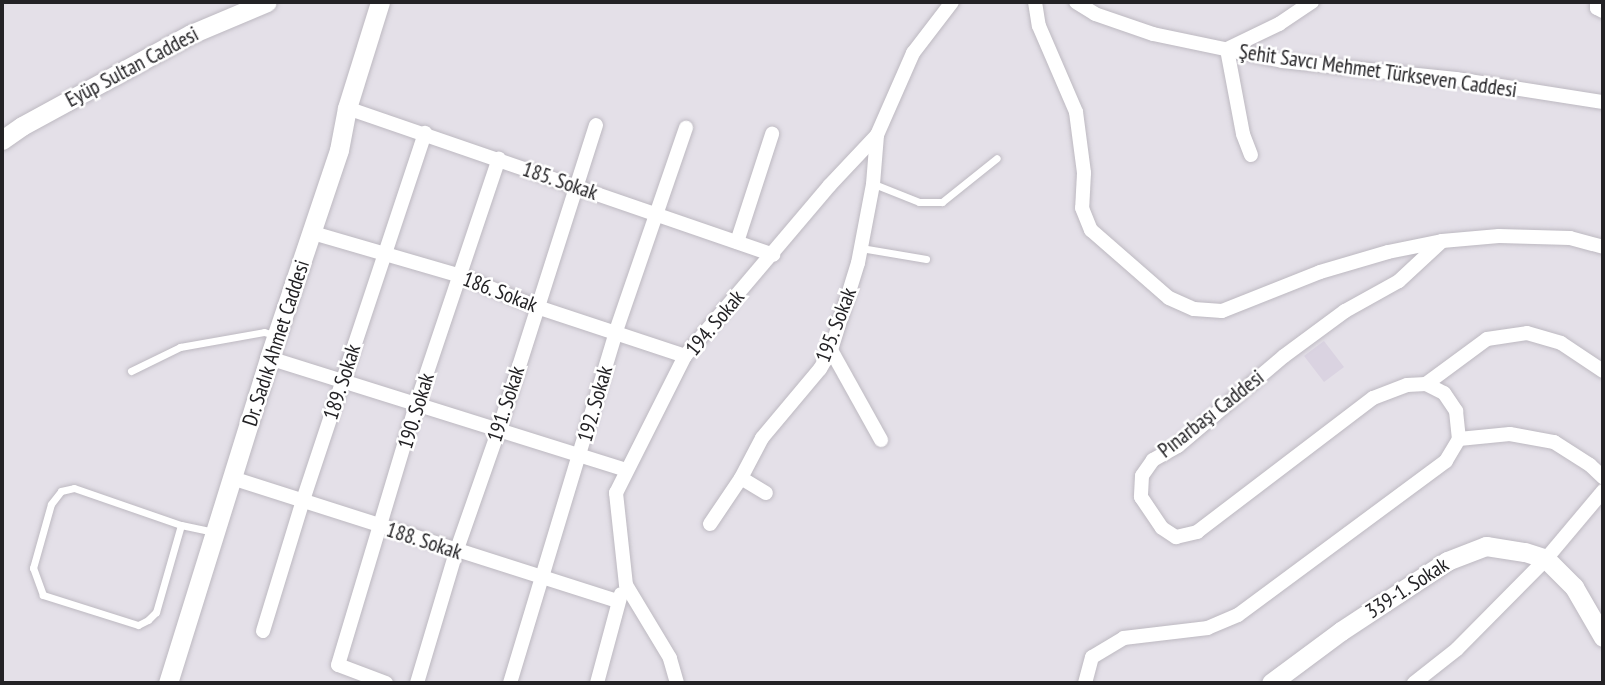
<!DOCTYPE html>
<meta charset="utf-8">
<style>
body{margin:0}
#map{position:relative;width:1605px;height:685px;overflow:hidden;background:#e4e0e8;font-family:"PT Sans Narrow",sans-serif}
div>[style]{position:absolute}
.built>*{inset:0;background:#dad3e1}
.roads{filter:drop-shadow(0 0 2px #bdb9c1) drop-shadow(0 0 2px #bdb9c1)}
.lane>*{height:7px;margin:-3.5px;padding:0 3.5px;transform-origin:3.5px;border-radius:3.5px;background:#fff}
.street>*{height:14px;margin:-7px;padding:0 7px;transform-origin:7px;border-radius:7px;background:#fff}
.secondary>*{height:19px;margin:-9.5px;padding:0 9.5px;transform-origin:9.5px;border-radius:9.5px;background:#fff}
span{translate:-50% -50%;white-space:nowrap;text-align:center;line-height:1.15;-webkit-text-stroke:5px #fff;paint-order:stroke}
.street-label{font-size:21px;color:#232225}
.frame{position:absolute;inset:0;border:4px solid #232225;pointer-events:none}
</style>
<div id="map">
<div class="built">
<i style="clip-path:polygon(1324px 341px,1344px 367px,1324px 382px,1304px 356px)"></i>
</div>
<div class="roads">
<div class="lane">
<i style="left:874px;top:184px;width:48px;rotate:21.8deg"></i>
<i style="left:919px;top:202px;width:23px"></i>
<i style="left:942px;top:202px;width:70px;rotate:-38.7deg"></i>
<i style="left:861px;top:248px;width:66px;rotate:9.6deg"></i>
<i style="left:131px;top:371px;width:55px;rotate:-26.1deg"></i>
<i style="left:180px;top:347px;width:85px;rotate:-10.1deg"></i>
<i style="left:264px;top:332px;width:10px;rotate:17deg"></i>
<i style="left:181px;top:525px;width:91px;rotate:106deg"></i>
<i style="left:156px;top:612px;width:11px;rotate:135deg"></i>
<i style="left:148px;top:620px;width:11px;rotate:153deg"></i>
<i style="left:138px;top:625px;width:100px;rotate:-162.5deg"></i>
<i style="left:43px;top:595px;width:29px;rotate:-110deg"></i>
<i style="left:33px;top:568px;width:66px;rotate:-74.3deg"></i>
<i style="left:51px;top:504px;width:16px;rotate:-52deg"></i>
<i style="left:61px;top:491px;width:13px;rotate:-13deg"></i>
<i style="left:74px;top:488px;width:113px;rotate:19.1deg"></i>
<i style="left:181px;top:525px;width:35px;rotate:12deg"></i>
</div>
<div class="street">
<i style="left:1035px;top:2px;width:24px;rotate:81deg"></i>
<i style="left:1039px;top:26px;width:94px;rotate:66.7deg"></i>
<i style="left:1076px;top:112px;width:62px;rotate:82.5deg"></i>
<i style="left:1084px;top:173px;width:35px;rotate:93deg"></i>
<i style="left:1082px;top:208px;width:24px;rotate:68deg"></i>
<i style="left:1091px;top:230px;width:103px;rotate:41.1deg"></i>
<i style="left:1169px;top:298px;width:27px;rotate:24deg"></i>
<i style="left:1194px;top:309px;width:28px;rotate:4deg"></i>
<i style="left:1222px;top:311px;width:105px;rotate:-21.7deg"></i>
<i style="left:1320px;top:272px;width:71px;rotate:-16.4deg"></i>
<i style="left:1388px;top:252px;width:55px;rotate:-11.5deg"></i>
<i style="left:1442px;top:241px;width:59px;rotate:137.1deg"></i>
<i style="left:1399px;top:281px;width:62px;rotate:150.9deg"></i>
<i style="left:1345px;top:311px;width:76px;rotate:143.6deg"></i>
<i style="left:1284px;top:356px;width:139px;rotate:139.7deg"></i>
<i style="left:1178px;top:446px;width:29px;rotate:151deg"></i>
<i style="left:1153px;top:460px;width:19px;rotate:125deg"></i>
<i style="left:1142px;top:476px;width:21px;rotate:93deg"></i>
<i style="left:1141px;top:497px;width:37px;rotate:56deg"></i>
<i style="left:1162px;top:528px;width:17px;rotate:33deg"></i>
<i style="left:1176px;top:537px;width:22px;rotate:-13deg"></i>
<i style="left:1197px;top:532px;width:221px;rotate:-37.3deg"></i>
<i style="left:1373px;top:398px;width:36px;rotate:-21deg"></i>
<i style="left:1407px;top:385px;width:19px;rotate:-3deg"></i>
<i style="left:1426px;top:384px;width:20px;rotate:27deg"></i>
<i style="left:1444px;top:393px;width:22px;rotate:56deg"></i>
<i style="left:1456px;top:411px;width:28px;rotate:84deg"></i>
<i style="left:1459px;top:439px;width:26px;rotate:121deg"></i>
<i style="left:1446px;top:461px;width:259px;rotate:143.5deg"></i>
<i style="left:1238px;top:615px;width:33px;rotate:157deg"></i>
<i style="left:1208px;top:628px;width:85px;rotate:173.2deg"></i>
<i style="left:1124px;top:638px;width:37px;rotate:149deg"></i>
<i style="left:1092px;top:657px;width:27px;rotate:105deg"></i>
<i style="left:1076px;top:2px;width:22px;rotate:32deg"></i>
<i style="left:1095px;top:14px;width:61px;rotate:19deg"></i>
<i style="left:1153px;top:34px;width:132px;rotate:11.8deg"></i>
<i style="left:1282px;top:61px;width:175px;rotate:5.9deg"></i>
<i style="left:1456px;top:79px;width:149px;rotate:8.9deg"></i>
<i style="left:1597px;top:2px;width:6px;rotate:90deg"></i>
<i style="left:1597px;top:8px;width:7px;rotate:27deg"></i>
<i style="left:347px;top:108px;width:451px;rotate:19deg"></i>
<i style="left:1251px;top:155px;width:22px;rotate:-111deg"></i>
<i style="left:1243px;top:134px;width:86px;rotate:-100.7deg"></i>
<i style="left:1227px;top:49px;width:58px;rotate:-25.7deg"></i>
<i style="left:1279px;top:24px;width:40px;rotate:-34deg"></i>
<i style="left:313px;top:233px;width:154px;rotate:16.2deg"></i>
<i style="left:461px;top:276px;width:82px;rotate:22.2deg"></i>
<i style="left:537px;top:307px;width:156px;rotate:18.3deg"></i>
<i style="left:1442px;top:241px;width:57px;rotate:-5deg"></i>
<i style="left:1499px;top:236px;width:71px;rotate:1.6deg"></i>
<i style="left:1570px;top:238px;width:34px;rotate:15deg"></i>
<i style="left:737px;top:242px;width:114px;rotate:-72deg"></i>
<i style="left:831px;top:350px;width:103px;rotate:60.9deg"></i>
<i style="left:269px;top:358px;width:374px;rotate:17.4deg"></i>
<i style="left:1426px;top:384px;width:76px;rotate:-36.4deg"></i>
<i style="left:1487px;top:339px;width:40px;rotate:-8.5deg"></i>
<i style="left:1527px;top:333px;width:35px;rotate:16deg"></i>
<i style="left:1561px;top:343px;width:50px;rotate:33.7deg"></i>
<i style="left:1459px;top:439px;width:51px;rotate:-5.6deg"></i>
<i style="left:1510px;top:434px;width:45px;rotate:10.3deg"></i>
<i style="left:1554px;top:442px;width:43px;rotate:32.6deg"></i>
<i style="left:1590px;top:465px;width:18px;rotate:43deg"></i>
<i style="left:232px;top:478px;width:404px;rotate:17.7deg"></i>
<i style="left:741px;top:478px;width:29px;rotate:31deg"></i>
<i style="left:710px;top:524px;width:55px;rotate:-56deg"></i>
<i style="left:741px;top:478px;width:45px;rotate:-62.3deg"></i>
<i style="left:762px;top:438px;width:90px;rotate:-50deg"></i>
<i style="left:820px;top:369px;width:22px;rotate:-60deg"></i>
<i style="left:831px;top:350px;width:91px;rotate:-72.8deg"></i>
<i style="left:858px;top:263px;width:80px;rotate:-79.2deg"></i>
<i style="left:873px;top:184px;width:49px;rotate:-85.3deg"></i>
<i style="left:263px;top:631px;width:137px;rotate:-73deg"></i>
<i style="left:303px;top:500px;width:387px;rotate:-71.6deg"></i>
<i style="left:386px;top:683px;width:51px;rotate:-159.4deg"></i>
<i style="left:338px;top:665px;width:271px;rotate:-73.3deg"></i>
<i style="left:416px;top:405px;width:260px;rotate:-71.4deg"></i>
<i style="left:417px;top:683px;width:137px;rotate:-73.4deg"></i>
<i style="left:456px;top:552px;width:130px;rotate:-70.7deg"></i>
<i style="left:499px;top:429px;width:319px;rotate:-72.3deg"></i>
<i style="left:510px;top:683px;width:368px;rotate:-73.2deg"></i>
<i style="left:616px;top:331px;width:215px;rotate:-71deg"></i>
<i style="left:597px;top:683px;width:92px;rotate:-74.9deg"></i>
<i style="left:677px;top:683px;width:26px;rotate:-106deg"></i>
<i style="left:670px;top:658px;width:85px;rotate:-121.1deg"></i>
<i style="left:626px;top:585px;width:93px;rotate:-96.2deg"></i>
<i style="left:616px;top:493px;width:153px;rotate:-63.3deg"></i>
<i style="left:685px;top:356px;width:223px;rotate:-49.7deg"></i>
<i style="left:829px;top:186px;width:70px;rotate:-46.7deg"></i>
<i style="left:877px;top:135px;width:90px;rotate:-66.3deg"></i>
<i style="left:913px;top:53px;width:64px;rotate:-52.6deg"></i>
<i style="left:1414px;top:683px;width:55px;rotate:-38.3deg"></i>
<i style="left:1457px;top:649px;width:127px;rotate:-45.3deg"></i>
<i style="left:1546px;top:559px;width:89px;rotate:-50deg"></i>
</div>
<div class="secondary">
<i style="left:2px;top:140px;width:24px;rotate:-35deg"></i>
<i style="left:22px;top:126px;width:192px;rotate:-28.6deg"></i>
<i style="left:191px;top:34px;width:82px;rotate:-22.8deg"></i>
<i style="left:168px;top:683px;width:340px;rotate:-72.7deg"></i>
<i style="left:269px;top:358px;width:219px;rotate:-71.4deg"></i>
<i style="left:339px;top:150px;width:43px;rotate:-79.2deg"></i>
<i style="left:347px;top:108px;width:111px;rotate:-72.7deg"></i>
<i style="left:1271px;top:683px;width:87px;rotate:-36.6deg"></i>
<i style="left:1341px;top:631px;width:127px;rotate:-33.4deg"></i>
<i style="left:1447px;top:561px;width:42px;rotate:-21deg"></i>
<i style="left:1486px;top:546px;width:39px;rotate:9deg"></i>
<i style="left:1525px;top:552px;width:22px;rotate:18deg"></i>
<i style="left:1546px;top:559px;width:40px;rotate:45deg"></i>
<i style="left:1574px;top:587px;width:58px;rotate:59.9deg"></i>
</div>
</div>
<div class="street-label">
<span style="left:132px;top:67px;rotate:-28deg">Eyüp Sultan Caddesi</span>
<span style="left:1378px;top:71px;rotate:8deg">Şehit Savcı Mehmet Türkseven Caddesi</span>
<span style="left:560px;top:181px;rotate:19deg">185. Sokak</span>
<span style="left:500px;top:292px;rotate:21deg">186. Sokak</span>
<span style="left:715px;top:323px;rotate:-50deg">194. Sokak</span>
<span style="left:836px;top:325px;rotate:-69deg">195. Sokak</span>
<span style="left:276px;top:343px;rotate:-72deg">Dr. Sadık Ahmet Caddesi</span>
<span style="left:342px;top:382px;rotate:-72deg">189. Sokak</span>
<span style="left:506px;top:404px;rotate:-72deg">191. Sokak</span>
<span style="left:595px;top:404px;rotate:-74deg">192. Sokak</span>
<span style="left:416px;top:411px;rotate:-73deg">190. Sokak</span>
<span style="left:1211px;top:414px;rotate:-38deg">Pınarbaşı Caddesi</span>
<span style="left:424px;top:541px;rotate:18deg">188. Sokak</span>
<span style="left:1407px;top:588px;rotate:-33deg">339-1. Sokak</span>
</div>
<div class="frame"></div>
</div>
